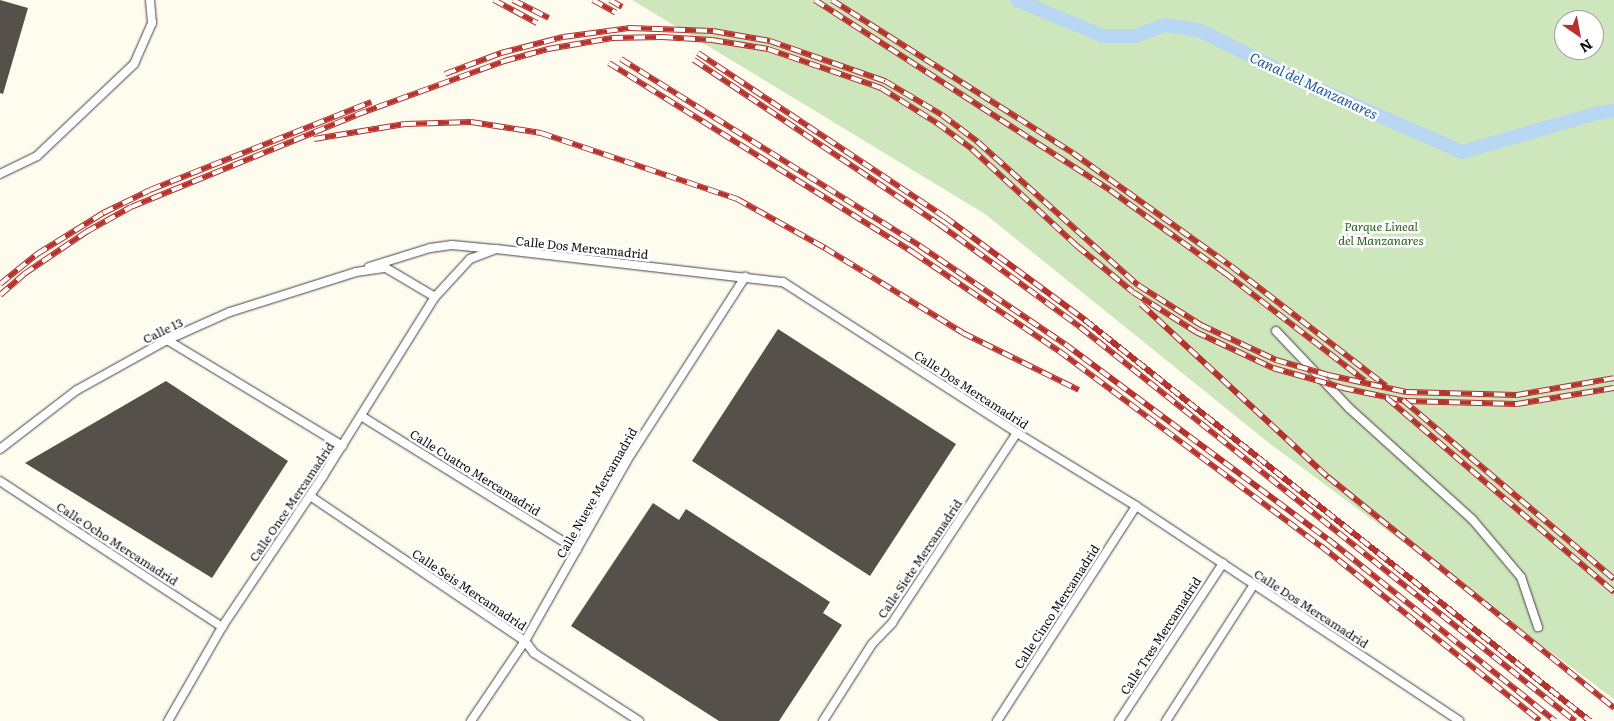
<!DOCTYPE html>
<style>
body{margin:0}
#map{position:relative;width:1614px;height:721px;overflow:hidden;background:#fefcef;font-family:Literata,serif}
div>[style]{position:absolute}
.green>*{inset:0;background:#cee6bb}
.canal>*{height:14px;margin:-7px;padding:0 7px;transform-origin:7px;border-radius:7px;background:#b7d7f2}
.building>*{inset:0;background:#55504a}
.roads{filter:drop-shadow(0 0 1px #404040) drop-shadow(0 0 1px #404040)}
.service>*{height:8px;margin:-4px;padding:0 4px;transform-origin:4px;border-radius:4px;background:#fff}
.rail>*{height:5.5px;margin-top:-2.75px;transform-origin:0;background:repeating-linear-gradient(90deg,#fff 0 11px,#b5322e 0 22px);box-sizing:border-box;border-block:1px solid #b5322e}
span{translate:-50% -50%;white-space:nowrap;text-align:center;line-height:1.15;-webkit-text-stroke:5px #fff;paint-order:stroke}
.park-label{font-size:12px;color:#2a6122;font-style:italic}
.street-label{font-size:12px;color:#0d0d0d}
.water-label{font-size:14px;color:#1e5998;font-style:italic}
.north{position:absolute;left:1554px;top:10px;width:50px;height:50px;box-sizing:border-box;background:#fff;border:1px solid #9e9e9e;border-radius:50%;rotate:147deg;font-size:14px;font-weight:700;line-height:20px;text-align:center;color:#0d0d0d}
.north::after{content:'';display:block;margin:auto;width:18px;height:22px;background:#b5322e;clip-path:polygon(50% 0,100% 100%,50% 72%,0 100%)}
</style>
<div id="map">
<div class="green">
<i style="clip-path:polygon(evenodd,632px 0,1614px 0,1614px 699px,1269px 443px,985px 214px,632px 0,1564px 20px,1594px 20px,1594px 50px,1564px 50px,1564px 20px)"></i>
</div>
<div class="canal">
<i style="left:1017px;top:0;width:93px;rotate:22.7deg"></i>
<i style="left:1103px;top:36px;width:32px"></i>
<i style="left:1135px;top:36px;width:33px;rotate:-20deg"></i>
<i style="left:1166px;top:25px;width:33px;rotate:9deg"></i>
<i style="left:1199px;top:30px;width:123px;rotate:26.6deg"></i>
<i style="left:1309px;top:85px;width:167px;rotate:23.6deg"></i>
<i style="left:1462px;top:152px;width:141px;rotate:-16.1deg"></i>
<i style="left:1597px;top:113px;width:17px;rotate:-7deg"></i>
</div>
<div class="building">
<i style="clip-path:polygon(0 0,28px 8px,3px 94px,0 93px)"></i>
<i style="clip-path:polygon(778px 329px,956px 444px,870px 576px,692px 461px)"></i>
<i style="clip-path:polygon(166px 381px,288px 461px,212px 578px,25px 463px)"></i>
<i style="clip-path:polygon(653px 503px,679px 520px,686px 509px,830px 602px,823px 613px,842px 625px,779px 721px,719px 721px,571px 626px)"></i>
</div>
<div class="roads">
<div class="service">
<i style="left:0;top:174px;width:41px;rotate:-25.9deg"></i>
<i style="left:37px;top:156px;width:134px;rotate:-43.5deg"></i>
<i style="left:134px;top:64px;width:45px;rotate:-66.3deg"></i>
<i style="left:152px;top:23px;width:23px;rotate:-95deg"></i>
<i style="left:369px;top:267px;width:64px;rotate:-17.3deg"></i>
<i style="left:430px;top:248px;width:22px;rotate:-8deg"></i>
<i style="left:452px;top:245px;width:42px;rotate:5.4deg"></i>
<i style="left:1276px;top:331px;width:106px;rotate:46.5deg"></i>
<i style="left:1349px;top:408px;width:166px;rotate:42.1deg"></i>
<i style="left:1472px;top:519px;width:76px;rotate:49.8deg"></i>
<i style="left:1521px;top:577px;width:53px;rotate:71.2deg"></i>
<i style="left:167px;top:340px;width:205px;rotate:31.1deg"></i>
<i style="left:361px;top:416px;width:254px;rotate:31.8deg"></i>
<i style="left:0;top:449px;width:97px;rotate:-37.5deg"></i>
<i style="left:77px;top:390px;width:103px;rotate:-29.1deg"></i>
<i style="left:167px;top:340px;width:69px;rotate:-24deg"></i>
<i style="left:230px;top:312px;width:132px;rotate:-17.6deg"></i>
<i style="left:356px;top:272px;width:30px;rotate:-8deg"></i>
<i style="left:386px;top:268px;width:57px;rotate:30.6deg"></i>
<i style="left:0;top:481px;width:266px;rotate:33.3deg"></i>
<i style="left:310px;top:496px;width:259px;rotate:34deg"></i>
<i style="left:525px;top:641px;width:15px;rotate:53deg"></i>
<i style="left:534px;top:653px;width:125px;rotate:32.9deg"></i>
<i style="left:168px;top:721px;width:108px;rotate:-60.1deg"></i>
<i style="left:222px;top:627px;width:182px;rotate:-56.2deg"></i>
<i style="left:323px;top:476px;width:211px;rotate:-58deg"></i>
<i style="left:435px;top:297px;width:52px;rotate:-47.4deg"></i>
<i style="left:470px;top:259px;width:28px;rotate:-21deg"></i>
<i style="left:496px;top:249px;width:289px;rotate:6.6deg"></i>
<i style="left:783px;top:282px;width:278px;rotate:32.8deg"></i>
<i style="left:1017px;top:433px;width:140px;rotate:31.5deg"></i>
<i style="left:1136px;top:506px;width:388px;rotate:33.6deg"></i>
<i style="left:471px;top:721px;width:97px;rotate:-56deg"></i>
<i style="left:525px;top:641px;width:215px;rotate:-60.5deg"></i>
<i style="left:631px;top:454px;width:211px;rotate:-57.2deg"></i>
<i style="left:823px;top:721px;width:91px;rotate:-57.5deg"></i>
<i style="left:872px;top:644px;width:29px;rotate:-46deg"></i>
<i style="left:892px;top:623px;width:227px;rotate:-56.7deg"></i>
<i style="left:997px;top:721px;width:256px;rotate:-57.1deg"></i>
<i style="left:1119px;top:721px;width:189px;rotate:-56.6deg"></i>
<i style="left:1166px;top:721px;width:161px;rotate:-57.2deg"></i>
</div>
</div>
<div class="rail">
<i style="left:494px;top:0;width:49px;rotate:28.1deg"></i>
<i style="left:513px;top:0;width:40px;rotate:26.6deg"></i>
<i style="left:593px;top:0;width:26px;rotate:29deg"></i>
<i style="left:610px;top:0;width:14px;rotate:30deg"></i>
<i style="left:815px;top:0;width:351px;rotate:32.8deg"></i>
<i style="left:1110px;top:190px;width:142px;rotate:35.8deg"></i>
<i style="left:1225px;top:273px;width:177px;rotate:37.6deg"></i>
<i style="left:832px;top:0;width:285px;rotate:32.4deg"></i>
<i style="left:1073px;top:153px;width:194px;rotate:35.6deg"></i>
<i style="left:1231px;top:266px;width:196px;rotate:37.7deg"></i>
<i style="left:698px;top:53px;width:296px;rotate:33.6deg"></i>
<i style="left:945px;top:217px;width:174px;rotate:36.3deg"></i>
<i style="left:1085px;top:320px;width:645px;rotate:38.45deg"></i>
<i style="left:621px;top:59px;width:353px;rotate:32deg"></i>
<i style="left:920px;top:246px;width:175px;rotate:34.1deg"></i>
<i style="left:1065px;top:344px;width:327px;rotate:36.6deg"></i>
<i style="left:1328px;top:539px;width:291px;rotate:38.7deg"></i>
<i style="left:694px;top:60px;width:295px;rotate:33.8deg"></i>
<i style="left:939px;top:224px;width:175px;rotate:36.1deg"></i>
<i style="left:1080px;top:327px;width:633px;rotate:38.52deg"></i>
<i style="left:609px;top:63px;width:359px;rotate:31.9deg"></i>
<i style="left:914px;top:253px;width:175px;rotate:34.1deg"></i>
<i style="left:1059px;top:351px;width:327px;rotate:36.7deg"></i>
<i style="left:1321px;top:546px;width:280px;rotate:38.6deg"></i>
<i style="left:445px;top:74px;width:60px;rotate:-20.6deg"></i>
<i style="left:501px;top:53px;width:64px;rotate:-14.5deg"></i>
<i style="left:563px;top:37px;width:68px;rotate:-7.7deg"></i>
<i style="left:630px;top:28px;width:83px;rotate:2.1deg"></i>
<i style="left:713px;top:31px;width:58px;rotate:10deg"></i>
<i style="left:770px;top:41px;width:122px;rotate:19.2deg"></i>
<i style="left:885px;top:81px;width:66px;rotate:30.8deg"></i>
<i style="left:942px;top:115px;width:45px;rotate:36.9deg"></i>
<i style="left:978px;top:142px;width:215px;rotate:41.8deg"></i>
<i style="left:1138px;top:285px;width:75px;rotate:32.4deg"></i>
<i style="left:1201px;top:325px;width:83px;rotate:25deg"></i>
<i style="left:1276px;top:360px;width:54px;rotate:16.1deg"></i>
<i style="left:1328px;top:375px;width:80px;rotate:12.3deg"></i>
<i style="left:1406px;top:392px;width:111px;rotate:1.5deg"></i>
<i style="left:1517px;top:395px;width:98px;rotate:-9.9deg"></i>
<i style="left:314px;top:139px;width:92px;rotate:-9.4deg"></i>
<i style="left:405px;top:124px;width:66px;rotate:-1.7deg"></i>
<i style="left:471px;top:122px;width:71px;rotate:8.9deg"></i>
<i style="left:541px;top:133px;width:207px;rotate:18.6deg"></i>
<i style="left:737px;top:199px;width:101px;rotate:29.1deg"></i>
<i style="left:825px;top:248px;width:162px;rotate:31.6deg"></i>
<i style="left:963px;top:333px;width:129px;rotate:26.2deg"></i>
<i style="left:0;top:284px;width:48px;rotate:-39deg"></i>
<i style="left:37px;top:254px;width:78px;rotate:-31.8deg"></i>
<i style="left:103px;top:213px;width:52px;rotate:-26.1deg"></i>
<i style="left:150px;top:190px;width:238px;rotate:-21.7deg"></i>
<i style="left:0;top:295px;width:32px;rotate:-41deg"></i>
<i style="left:24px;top:274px;width:75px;rotate:-34.1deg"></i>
<i style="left:86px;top:232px;width:51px;rotate:-29.1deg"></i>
<i style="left:131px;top:207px;width:243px;rotate:-22.2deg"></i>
<i style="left:356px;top:115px;width:158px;rotate:-20deg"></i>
<i style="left:504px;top:61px;width:46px;rotate:-15.3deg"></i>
<i style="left:548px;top:49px;width:65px;rotate:-9.8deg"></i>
<i style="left:612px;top:38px;width:50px;rotate:-1.1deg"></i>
<i style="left:662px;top:37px;width:50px;rotate:3.4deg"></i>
<i style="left:712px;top:40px;width:57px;rotate:9.1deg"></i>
<i style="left:768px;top:49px;width:120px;rotate:19deg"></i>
<i style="left:881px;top:88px;width:66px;rotate:32deg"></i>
<i style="left:937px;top:123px;width:44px;rotate:36.6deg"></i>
<i style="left:972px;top:149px;width:143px;rotate:42.7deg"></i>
<i style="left:1077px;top:246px;width:72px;rotate:39.4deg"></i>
<i style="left:1133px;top:292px;width:75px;rotate:32.4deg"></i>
<i style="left:1196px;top:332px;width:85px;rotate:25.1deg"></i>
<i style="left:1273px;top:368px;width:73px;rotate:15.9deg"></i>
<i style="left:1343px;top:388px;width:63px;rotate:11.8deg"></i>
<i style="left:1405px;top:401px;width:112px;rotate:1.5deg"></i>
<i style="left:1517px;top:404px;width:98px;rotate:-9.4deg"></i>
<i style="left:1141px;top:304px;width:255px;rotate:42.8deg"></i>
<i style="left:1328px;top:477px;width:368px;rotate:38.9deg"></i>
<i style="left:1387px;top:398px;width:299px;rotate:40.5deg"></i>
<i style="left:1403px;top:400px;width:277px;rotate:40.3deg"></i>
</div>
<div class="park-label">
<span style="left:1381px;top:234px">Parque Lineal<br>del Manzanares</span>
</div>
<div class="street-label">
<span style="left:582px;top:248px;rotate:6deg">Calle Dos Mercamadrid</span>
<span style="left:163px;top:331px;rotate:-26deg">Calle 13</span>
<span style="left:971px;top:390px;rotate:33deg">Calle Dos Mercamadrid</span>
<span style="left:475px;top:473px;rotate:32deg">Calle Cuatro Mercamadrid</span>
<span style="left:597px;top:493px;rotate:-60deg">Calle Nueve Mercamadrid</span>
<span style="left:292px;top:502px;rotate:-56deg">Calle Once Mercamadrid</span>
<span style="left:117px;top:544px;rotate:33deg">Calle Ocho Mercamadrid</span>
<span style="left:920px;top:559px;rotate:-56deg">Calle Siete Mercamadrid</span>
<span style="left:469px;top:590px;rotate:34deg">Calle Seis Mercamadrid</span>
<span style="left:1057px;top:607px;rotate:-57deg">Calle Cinco Mercamadrid</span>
<span style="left:1311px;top:609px;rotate:33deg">Calle Dos Mercamadrid</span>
<span style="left:1161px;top:636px;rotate:-57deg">Calle Tres Mercamadrid</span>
</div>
<div class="water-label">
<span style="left:1314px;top:85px;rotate:25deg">Canal del Manzanares</span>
</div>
<div class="north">N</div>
</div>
